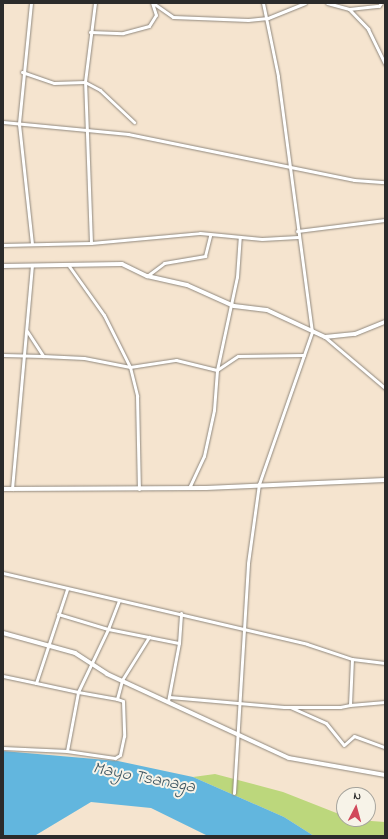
<!DOCTYPE html>
<style>
body{margin:0}
#map{position:relative;width:388px;height:839px;overflow:hidden;background:#f5e4cf;font-family:"Indie Flower",sans-serif}
div>[style]{position:absolute}
.green>*{inset:0;background:#bcd77c}
.water>*{inset:0;background:#62b6de}
.roads{filter:drop-shadow(0 0 1px #90887d) drop-shadow(0 0 1px #90887d)}
.street>*{height:3px;margin:-1.5px;padding:0 1.5px;transform-origin:1.5px;border-radius:1.5px;background:#fff}
.secondary>*{height:4px;margin:-2px;padding:0 2px;transform-origin:2px;border-radius:2px;background:#fff}
span{translate:-50% -50%;white-space:nowrap;text-align:center;line-height:1.15;-webkit-text-stroke:4px #f7f3e8;paint-order:stroke}
.water-label{font-size:17px;color:#3c5561;font-style:italic}
.frame{position:absolute;inset:0;border:4px solid #2b2b2b;pointer-events:none}
.north{position:absolute;left:336px;top:787px;width:40px;height:40px;box-sizing:border-box;background:#f7f3e8;border:1px solid #a5a39c;border-radius:50%;rotate:6deg;font-size:11px;font-weight:700;line-height:16px;text-align:center;color:#2b2b2b}
.north::after{content:'';display:block;margin:auto;width:14px;height:18px;background:#d1495b;clip-path:polygon(50% 0,100% 100%,50% 72%,0 100%)}
</style>
<div id="map">
<div class="green">
<i style="clip-path:polygon(215px 774px,283px 792px,344px 816px,344px 819px,385px 822px,385px 836px,314px 836px,284px 817px,193px 777px)"></i>
</div>
<div class="water">
<i style="clip-path:polygon(3px 751px,118px 761px,193px 777px,284px 817px,314px 836px,208px 836px,151px 808px,91px 802px,36px 835px,3px 836px)"></i>
</div>
<div class="roads">
<div class="street">
<i style="left:31px;top:3px;width:122px;rotate:95.7deg"></i>
<i style="left:19px;top:124px;width:120px;rotate:83.8deg"></i>
<i style="left:153px;top:3px;width:24px;rotate:35deg"></i>
<i style="left:173px;top:17px;width:75px;rotate:2.3deg"></i>
<i style="left:248px;top:20px;width:20px;rotate:-6deg"></i>
<i style="left:268px;top:18px;width:40px;rotate:-22deg"></i>
<i style="left:327px;top:3px;width:23px;rotate:15deg"></i>
<i style="left:349px;top:9px;width:30px;rotate:-6deg"></i>
<i style="left:379px;top:6px;width:4px;rotate:-56deg"></i>
<i style="left:349px;top:9px;width:28px;rotate:46deg"></i>
<i style="left:368px;top:29px;width:39px;rotate:64deg"></i>
<i style="left:90px;top:32px;width:33px;rotate:2deg"></i>
<i style="left:123px;top:33px;width:27px;rotate:-15deg"></i>
<i style="left:149px;top:26px;width:13px;rotate:-58deg"></i>
<i style="left:156px;top:15px;width:13px;rotate:-108deg"></i>
<i style="left:22px;top:72px;width:34px;rotate:19deg"></i>
<i style="left:54px;top:83px;width:31px;rotate:-2deg"></i>
<i style="left:85px;top:82px;width:17px;rotate:28deg"></i>
<i style="left:100px;top:90px;width:47px;rotate:43.3deg"></i>
<i style="left:3px;top:122px;width:126px;rotate:5.5deg"></i>
<i style="left:128px;top:134px;width:231px;rotate:11.5deg"></i>
<i style="left:354px;top:180px;width:31px;rotate:4deg"></i>
<i style="left:297px;top:231px;width:89px;rotate:-7.1deg"></i>
<i style="left:91px;top:243px;width:161px;rotate:-92.1deg"></i>
<i style="left:85px;top:82px;width:80px;rotate:-82.8deg"></i>
<i style="left:3px;top:245px;width:88px;rotate:-1.3deg"></i>
<i style="left:91px;top:243px;width:109px;rotate:-5.2deg"></i>
<i style="left:200px;top:233px;width:62px;rotate:5.5deg"></i>
<i style="left:262px;top:239px;width:36px;rotate:-3deg"></i>
<i style="left:69px;top:266px;width:60px;rotate:54.5deg"></i>
<i style="left:104px;top:315px;width:58px;rotate:63.4deg"></i>
<i style="left:130px;top:367px;width:30px;rotate:76deg"></i>
<i style="left:137px;top:396px;width:93px;rotate:88.8deg"></i>
<i style="left:147px;top:276px;width:21px;rotate:-37deg"></i>
<i style="left:164px;top:263px;width:42px;rotate:-9.7deg"></i>
<i style="left:205px;top:256px;width:21px;rotate:-76deg"></i>
<i style="left:27px;top:331px;width:30px;rotate:57deg"></i>
<i style="left:43px;top:356px;width:41px;rotate:2.8deg"></i>
<i style="left:84px;top:358px;width:47px;rotate:11.1deg"></i>
<i style="left:130px;top:367px;width:47px;rotate:-8.7deg"></i>
<i style="left:176px;top:360px;width:42px;rotate:13.7deg"></i>
<i style="left:217px;top:370px;width:25px;rotate:-34deg"></i>
<i style="left:238px;top:356px;width:66px;rotate:-0.9deg"></i>
<i style="left:325px;top:337px;width:79px;rotate:40.4deg"></i>
<i style="left:3px;top:355px;width:40px;rotate:1.4deg"></i>
<i style="left:189px;top:488px;width:35px;rotate:-65deg"></i>
<i style="left:204px;top:456px;width:47px;rotate:-77.7deg"></i>
<i style="left:214px;top:410px;width:40px;rotate:-85.7deg"></i>
<i style="left:217px;top:370px;width:95px;rotate:-77.9deg"></i>
<i style="left:237px;top:277px;width:39px;rotate:-86deg"></i>
<i style="left:12px;top:489px;width:224px;rotate:-84.9deg"></i>
<i style="left:3px;top:573px;width:312px;rotate:13.1deg"></i>
<i style="left:307px;top:644px;width:47px;rotate:18.4deg"></i>
<i style="left:352px;top:659px;width:46px;rotate:92.5deg"></i>
<i style="left:350px;top:705px;width:10px;rotate:169deg"></i>
<i style="left:340px;top:707px;width:56px;rotate:180deg"></i>
<i style="left:284px;top:707px;width:115px;rotate:-175deg"></i>
<i style="left:58px;top:614px;width:52px;rotate:16.7deg"></i>
<i style="left:108px;top:629px;width:30px;rotate:-69deg"></i>
<i style="left:179px;top:643px;width:30px;rotate:-86deg"></i>
<i style="left:352px;top:659px;width:33px;rotate:7deg"></i>
<i style="left:3px;top:676px;width:34px;rotate:12deg"></i>
<i style="left:36px;top:683px;width:99px;rotate:-71.7deg"></i>
<i style="left:36px;top:683px;width:43px;rotate:12.1deg"></i>
<i style="left:78px;top:692px;width:40px;rotate:10deg"></i>
<i style="left:117px;top:699px;width:6px;rotate:18deg"></i>
<i style="left:123px;top:701px;width:35px;rotate:88deg"></i>
<i style="left:124px;top:736px;width:19px;rotate:102deg"></i>
<i style="left:120px;top:755px;width:6px;rotate:149deg"></i>
<i style="left:115px;top:758px;width:49px;rotate:-171.7deg"></i>
<i style="left:67px;top:751px;width:60px;rotate:-79.4deg"></i>
<i style="left:78px;top:692px;width:70px;rotate:-64.5deg"></i>
<i style="left:108px;top:629px;width:72px;rotate:11.2deg"></i>
<i style="left:179px;top:643px;width:59px;rotate:100.7deg"></i>
<i style="left:117px;top:699px;width:20px;rotate:-75deg"></i>
<i style="left:122px;top:680px;width:51px;rotate:-57.9deg"></i>
<i style="left:350px;top:705px;width:35px;rotate:-5deg"></i>
<i style="left:290px;top:707px;width:39px;rotate:24deg"></i>
<i style="left:326px;top:723px;width:28px;rotate:51deg"></i>
<i style="left:344px;top:745px;width:13px;rotate:-42deg"></i>
<i style="left:354px;top:736px;width:33px;rotate:20deg"></i>
<i style="left:3px;top:748px;width:64px;rotate:2.7deg"></i>
<i style="left:234px;top:793px;width:230px;rotate:-86.5deg"></i>
<i style="left:248px;top:563px;width:80px;rotate:-82.1deg"></i>
<i style="left:259px;top:484px;width:161px;rotate:-70.8deg"></i>
<i style="left:312px;top:332px;width:258px;rotate:-97.6deg"></i>
<i style="left:278px;top:76px;width:75px;rotate:-101.6deg"></i>
</div>
<div class="secondary">
<i style="left:3px;top:266px;width:119px;rotate:-1deg"></i>
<i style="left:122px;top:264px;width:28px;rotate:26deg"></i>
<i style="left:147px;top:276px;width:41px;rotate:12.7deg"></i>
<i style="left:187px;top:285px;width:51px;rotate:24.1deg"></i>
<i style="left:234px;top:306px;width:33px;rotate:7deg"></i>
<i style="left:267px;top:310px;width:64px;rotate:25deg"></i>
<i style="left:325px;top:337px;width:30px;rotate:-6deg"></i>
<i style="left:355px;top:334px;width:32px;rotate:-22deg"></i>
<i style="left:3px;top:489px;width:203px;rotate:-0.3deg"></i>
<i style="left:206px;top:488px;width:179px;rotate:-2.6deg"></i>
<i style="left:3px;top:633px;width:75px;rotate:15.5deg"></i>
<i style="left:75px;top:653px;width:38px;rotate:33deg"></i>
<i style="left:107px;top:674px;width:200px;rotate:24.8deg"></i>
<i style="left:289px;top:758px;width:97px;rotate:10deg"></i>
</div>
</div>
<div class="water-label">
<span style="left:144px;top:778px;rotate:11deg">Mayo Tsanaga</span>
</div>
<div class="frame"></div>
<div class="north">N</div>
</div>
